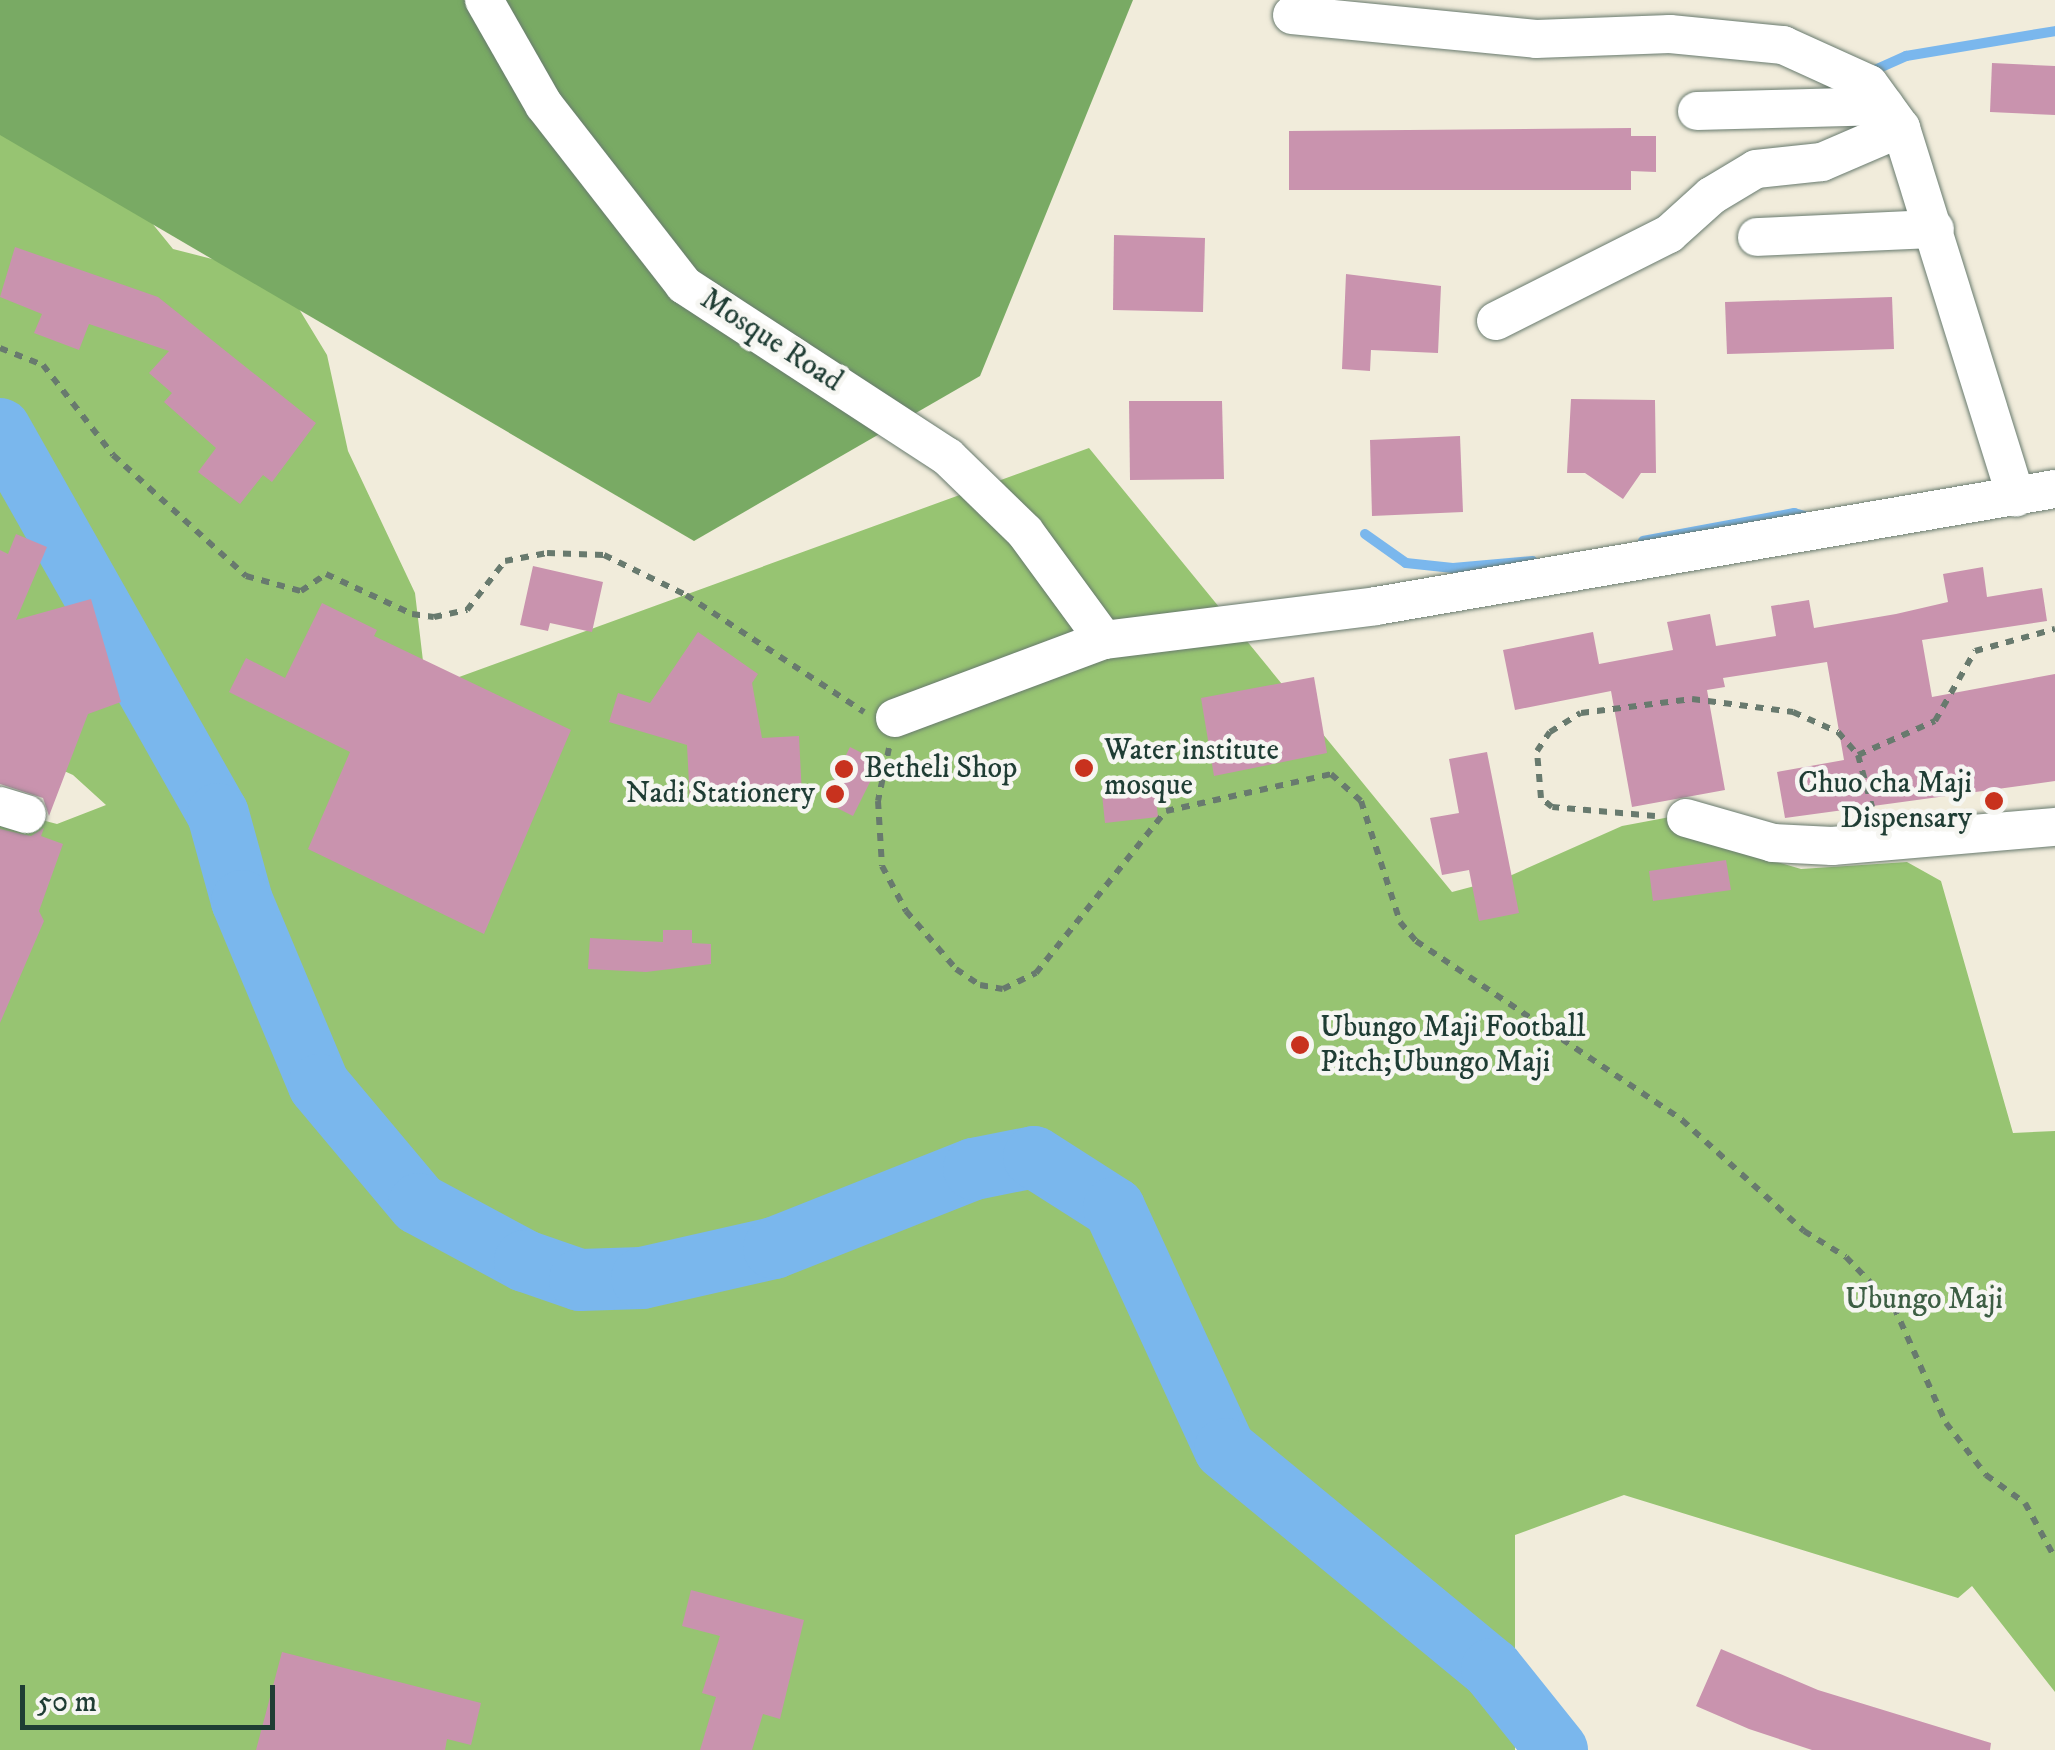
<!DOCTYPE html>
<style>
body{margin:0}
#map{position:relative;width:2055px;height:1750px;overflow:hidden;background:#f1ecdb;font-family:"IM FELL DW Pica",serif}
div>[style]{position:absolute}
.green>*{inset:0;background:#97c472}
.forest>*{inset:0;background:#79aa64}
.stream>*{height:10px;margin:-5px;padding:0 5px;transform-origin:5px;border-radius:5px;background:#7ab7ed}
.river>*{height:62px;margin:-31px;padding:0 31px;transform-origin:31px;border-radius:31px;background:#7ab7ed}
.building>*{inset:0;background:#c993ae}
.path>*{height:6px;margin-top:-3px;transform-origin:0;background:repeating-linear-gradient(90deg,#687a6e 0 8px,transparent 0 16px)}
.roads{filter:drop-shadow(0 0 2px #687a6e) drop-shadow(0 0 2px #687a6e)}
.minor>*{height:38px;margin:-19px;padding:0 19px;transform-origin:19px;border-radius:19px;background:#fff}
.dots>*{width:28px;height:28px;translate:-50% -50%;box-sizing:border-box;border:5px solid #f6f6f2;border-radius:50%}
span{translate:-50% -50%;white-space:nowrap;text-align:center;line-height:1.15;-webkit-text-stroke:9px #f6f6f2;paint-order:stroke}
.street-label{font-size:30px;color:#1f3d34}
.poi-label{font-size:30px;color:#1f3d34}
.left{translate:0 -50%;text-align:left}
.right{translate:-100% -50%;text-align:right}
.park-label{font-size:30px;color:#3d5f44}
.scale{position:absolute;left:20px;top:1685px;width:255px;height:45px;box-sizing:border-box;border:5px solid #1f3d34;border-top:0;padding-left:12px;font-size:30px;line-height:35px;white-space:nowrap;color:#1f3d34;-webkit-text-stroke:8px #f6f6f2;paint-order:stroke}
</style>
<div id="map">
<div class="green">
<i style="clip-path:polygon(0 72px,130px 196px,173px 249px,279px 276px,327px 355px,348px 451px,415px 593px,425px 678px,415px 693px,1089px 448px,1452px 892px,1505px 878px,1622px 826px,1670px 817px,1714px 843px,1801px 869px,1907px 862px,1941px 881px,2013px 1133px,2055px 1131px,2055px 1692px,1972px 1586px,1958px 1598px,1624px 1495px,1515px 1535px,1515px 1750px,0 1750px,0 809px,57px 824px,106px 805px,73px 775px,0 742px)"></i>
</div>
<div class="forest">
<i style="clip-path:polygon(0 0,1133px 0,980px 376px,694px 541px,0 135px)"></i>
</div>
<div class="stream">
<i style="left:1868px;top:73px;width:42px;rotate:-24.1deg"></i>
<i style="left:1906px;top:56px;width:151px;rotate:-9.5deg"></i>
<i style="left:1365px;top:534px;width:50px;rotate:35.3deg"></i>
<i style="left:1406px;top:563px;width:47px;rotate:6.1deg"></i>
<i style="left:1453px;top:568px;width:80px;rotate:-5deg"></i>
<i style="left:1643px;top:541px;width:154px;rotate:-10.5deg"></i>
<i style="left:1794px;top:513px;width:15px;rotate:16deg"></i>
</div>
<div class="river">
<i style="left:0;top:429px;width:442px;rotate:60.5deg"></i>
<i style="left:218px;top:814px;width:90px;rotate:74.6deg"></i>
<i style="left:242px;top:901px;width:199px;rotate:67.3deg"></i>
<i style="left:319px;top:1085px;width:155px;rotate:50deg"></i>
<i style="left:419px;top:1204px;width:120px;rotate:28.3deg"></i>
<i style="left:525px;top:1261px;width:58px;rotate:19.1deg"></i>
<i style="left:580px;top:1280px;width:62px;rotate:-1.8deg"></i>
<i style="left:642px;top:1278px;width:135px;rotate:-12.8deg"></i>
<i style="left:774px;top:1248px;width:215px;rotate:-21.6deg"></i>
<i style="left:974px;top:1169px;width:61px;rotate:-11.3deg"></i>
<i style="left:1034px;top:1157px;width:95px;rotate:32.5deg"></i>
<i style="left:1114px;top:1208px;width:265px;rotate:65.3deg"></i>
<i style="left:1225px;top:1449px;width:346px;rotate:39.5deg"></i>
<i style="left:1492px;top:1669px;width:104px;rotate:51.3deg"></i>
</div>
<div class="building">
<i style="clip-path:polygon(1992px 63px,2055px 66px,2055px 115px,1990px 112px)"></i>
<i style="clip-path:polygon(1631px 128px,1631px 136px,1656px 136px,1656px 172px,1631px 171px,1631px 190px,1289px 190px,1289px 131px)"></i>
<i style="clip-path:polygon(1114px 235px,1205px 238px,1203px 312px,1113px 310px)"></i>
<i style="clip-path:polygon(15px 247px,158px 297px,316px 423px,272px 482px,263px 475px,240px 504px,198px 472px,216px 448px,164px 402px,172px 393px,149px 373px,169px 351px,89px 324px,79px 350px,34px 333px,42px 314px,0 297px)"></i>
<i style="clip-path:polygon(1346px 274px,1441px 286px,1438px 353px,1371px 350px,1370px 371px,1342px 369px)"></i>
<i style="clip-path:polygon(1892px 297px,1894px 349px,1727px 354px,1725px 302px)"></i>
<i style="clip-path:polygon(1571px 399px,1655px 400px,1656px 473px,1641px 473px,1623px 499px,1585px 473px,1567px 473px)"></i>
<i style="clip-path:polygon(1129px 401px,1222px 401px,1224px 479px,1130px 480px)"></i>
<i style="clip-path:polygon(1460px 436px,1463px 512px,1372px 516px,1370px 440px)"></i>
<i style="clip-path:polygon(16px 534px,47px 547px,16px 620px,91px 599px,121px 702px,88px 714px,49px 816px,43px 798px,0 784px,0 550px,8px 554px)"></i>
<i style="clip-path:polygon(533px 566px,603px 582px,592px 632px,550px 623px,548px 631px,520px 625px)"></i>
<i style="clip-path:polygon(1983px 567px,1987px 597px,2042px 588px,2047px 621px,1922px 640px,1932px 697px,2055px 674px,2055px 781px,1785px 818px,1777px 772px,1844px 760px,1827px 662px,1723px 678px,1725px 687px,1707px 690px,1725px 790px,1632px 807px,1611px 691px,1515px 710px,1503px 650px,1593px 632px,1599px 664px,1673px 650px,1667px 622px,1710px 614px,1716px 646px,1776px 636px,1771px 606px,1809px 600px,1814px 628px,1896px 614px,1948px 602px,1943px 574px)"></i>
<i style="clip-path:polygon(322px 603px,377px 630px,374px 636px,571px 730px,484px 934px,308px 849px,350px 752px,229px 692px,246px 658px,285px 678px)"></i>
<i style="clip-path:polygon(698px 632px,758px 674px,752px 683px,762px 738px,799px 736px,802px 796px,690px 803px,687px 745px,609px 722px,618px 693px,650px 703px)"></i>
<i style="clip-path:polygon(1314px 677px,1327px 753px,1214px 776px,1201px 698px)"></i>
<i style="clip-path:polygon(850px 747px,880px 762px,853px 816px,823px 801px)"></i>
<i style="clip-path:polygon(1487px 752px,1519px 913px,1479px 921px,1469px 870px,1442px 875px,1430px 818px,1459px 813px,1449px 759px)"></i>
<i style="clip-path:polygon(1155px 788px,1158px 817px,1105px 823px,1102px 794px)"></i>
<i style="clip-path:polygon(44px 828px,41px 836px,63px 844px,39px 911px,44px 921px,0 1023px,0 829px,31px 836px)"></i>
<i style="clip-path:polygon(1726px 860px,1731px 890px,1653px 901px,1649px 871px)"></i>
<i style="clip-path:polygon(663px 930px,692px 930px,692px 943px,711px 944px,711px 964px,646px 972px,588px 969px,590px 938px,663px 942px)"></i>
<i style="clip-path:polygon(691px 1590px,804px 1620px,780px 1719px,763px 1714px,752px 1750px,700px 1750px,716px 1697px,702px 1693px,720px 1636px,682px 1626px)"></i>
<i style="clip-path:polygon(1721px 1649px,1818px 1690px,1991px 1743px,1990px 1750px,1812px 1750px,1749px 1729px,1696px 1706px)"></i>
<i style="clip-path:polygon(282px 1652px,481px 1703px,471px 1745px,447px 1739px,445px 1750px,256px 1750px)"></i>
</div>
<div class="path">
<i style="left:0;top:348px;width:46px;rotate:21.6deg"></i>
<i style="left:43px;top:365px;width:114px;rotate:52.1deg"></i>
<i style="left:113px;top:455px;width:180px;rotate:42.3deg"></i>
<i style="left:246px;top:576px;width:57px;rotate:15.3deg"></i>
<i style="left:301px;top:591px;width:30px;rotate:-34deg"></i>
<i style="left:326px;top:574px;width:95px;rotate:24.9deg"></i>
<i style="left:412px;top:614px;width:22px;rotate:8deg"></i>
<i style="left:434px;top:617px;width:34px;rotate:-12deg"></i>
<i style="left:467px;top:610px;width:62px;rotate:-52.2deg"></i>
<i style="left:505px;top:561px;width:43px;rotate:-10.8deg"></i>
<i style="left:547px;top:553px;width:57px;rotate:2deg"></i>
<i style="left:604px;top:555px;width:91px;rotate:26deg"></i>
<i style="left:686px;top:595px;width:213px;rotate:33.3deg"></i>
<i style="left:889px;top:748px;width:54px;rotate:101.7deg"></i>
<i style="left:878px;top:801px;width:65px;rotate:86.5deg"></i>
<i style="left:882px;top:866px;width:51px;rotate:61.9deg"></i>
<i style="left:906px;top:911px;width:77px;rotate:49.2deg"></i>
<i style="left:956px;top:969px;width:29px;rotate:34deg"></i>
<i style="left:980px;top:985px;width:23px;rotate:10deg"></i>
<i style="left:1003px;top:989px;width:37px;rotate:-26deg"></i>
<i style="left:1036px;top:973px;width:208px;rotate:-51.3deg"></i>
<i style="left:1166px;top:811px;width:169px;rotate:-12.6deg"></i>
<i style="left:1331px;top:774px;width:40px;rotate:42deg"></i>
<i style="left:1361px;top:801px;width:127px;rotate:72.1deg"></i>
<i style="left:1400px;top:922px;width:25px;rotate:50deg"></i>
<i style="left:1416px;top:941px;width:321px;rotate:33.9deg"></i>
<i style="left:1682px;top:1120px;width:165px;rotate:42.3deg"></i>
<i style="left:1804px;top:1231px;width:49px;rotate:31.8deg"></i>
<i style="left:1846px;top:1257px;width:69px;rotate:46.2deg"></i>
<i style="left:1894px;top:1307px;width:127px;rotate:65.9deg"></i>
<i style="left:1946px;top:1423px;width:66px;rotate:52.4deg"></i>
<i style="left:1986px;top:1475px;width:48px;rotate:35.7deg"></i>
<i style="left:2025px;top:1503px;width:63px;rotate:61.4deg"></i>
<i style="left:1858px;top:755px;width:54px;rotate:74.9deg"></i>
<i style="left:1655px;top:816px;width:103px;rotate:-175deg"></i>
<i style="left:1552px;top:807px;width:14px;rotate:-141deg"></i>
<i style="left:1541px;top:798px;width:47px;rotate:-94.9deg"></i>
<i style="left:1537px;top:751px;width:23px;rotate:-56deg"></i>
<i style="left:1550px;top:732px;width:36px;rotate:-32deg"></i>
<i style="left:1581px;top:713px;width:112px;rotate:-7.2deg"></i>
<i style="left:1692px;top:699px;width:102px;rotate:7.3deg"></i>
<i style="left:1793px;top:712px;width:49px;rotate:24deg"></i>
<i style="left:1838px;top:732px;width:30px;rotate:49deg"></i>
<i style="left:1858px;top:755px;width:84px;rotate:-23.8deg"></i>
<i style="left:1935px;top:721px;width:81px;rotate:-60.3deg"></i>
<i style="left:1975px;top:651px;width:83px;rotate:-15.4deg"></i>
</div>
<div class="roads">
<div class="minor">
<i style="left:484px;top:0;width:121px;rotate:60.3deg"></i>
<i style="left:544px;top:105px;width:228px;rotate:52.1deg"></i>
<i style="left:684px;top:285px;width:315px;rotate:33.1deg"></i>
<i style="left:948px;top:457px;width:107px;rotate:44.2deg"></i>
<i style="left:1025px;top:532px;width:134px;rotate:53.8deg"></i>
<i style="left:1292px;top:15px;width:245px;rotate:5.6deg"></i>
<i style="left:1536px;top:39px;width:134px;rotate:-2.1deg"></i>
<i style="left:1670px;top:34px;width:114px;rotate:5.6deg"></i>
<i style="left:1783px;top:45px;width:94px;rotate:24.4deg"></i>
<i style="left:1869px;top:84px;width:54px;rotate:54deg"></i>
<i style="left:1901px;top:128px;width:387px;rotate:72.7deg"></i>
<i style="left:1697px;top:111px;width:188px;rotate:-1.5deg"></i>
<i style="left:1757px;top:237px;width:178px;rotate:-2.6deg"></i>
<i style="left:1496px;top:321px;width:194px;rotate:-26.7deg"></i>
<i style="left:1669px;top:234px;width:57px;rotate:-42.1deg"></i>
<i style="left:1711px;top:196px;width:52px;rotate:-31deg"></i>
<i style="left:1756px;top:169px;width:66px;rotate:-6.1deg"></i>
<i style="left:1822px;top:162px;width:86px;rotate:-23.3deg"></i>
<i style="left:895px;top:718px;width:223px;rotate:-20.5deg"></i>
<i style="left:1104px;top:640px;width:274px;rotate:-7.1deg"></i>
<i style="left:1376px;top:606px;width:689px;rotate:-9.78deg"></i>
<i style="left:0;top:806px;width:28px;rotate:17deg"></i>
<i style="left:1686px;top:818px;width:91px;rotate:16deg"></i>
<i style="left:1773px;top:843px;width:59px;rotate:2.9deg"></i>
<i style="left:1832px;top:846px;width:224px;rotate:-4.9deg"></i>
</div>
</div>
<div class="dots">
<i style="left:1084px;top:768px;background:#c8321e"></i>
<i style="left:844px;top:769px;background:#c8321e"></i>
<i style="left:835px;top:794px;background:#c8321e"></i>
<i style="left:1994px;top:801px;background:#c8321e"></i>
<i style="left:1300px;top:1045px;background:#c8321e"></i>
</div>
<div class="street-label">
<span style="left:771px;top:341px;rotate:33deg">Mosque Road</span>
</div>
<div class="poi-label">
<span class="left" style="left:1104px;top:768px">Water institute<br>mosque</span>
<span class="left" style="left:864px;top:769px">Betheli Shop</span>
<span class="right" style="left:1972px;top:801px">Chuo cha Maji<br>Dispensary</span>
<span class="right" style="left:815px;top:794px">Nadi Stationery</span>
<span class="left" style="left:1320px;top:1045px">Ubungo Maji Football<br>Pitch;Ubungo Maji</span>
</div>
<div class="park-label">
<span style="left:1924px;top:1300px">Ubungo Maji</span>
</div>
<div class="scale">50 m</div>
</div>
